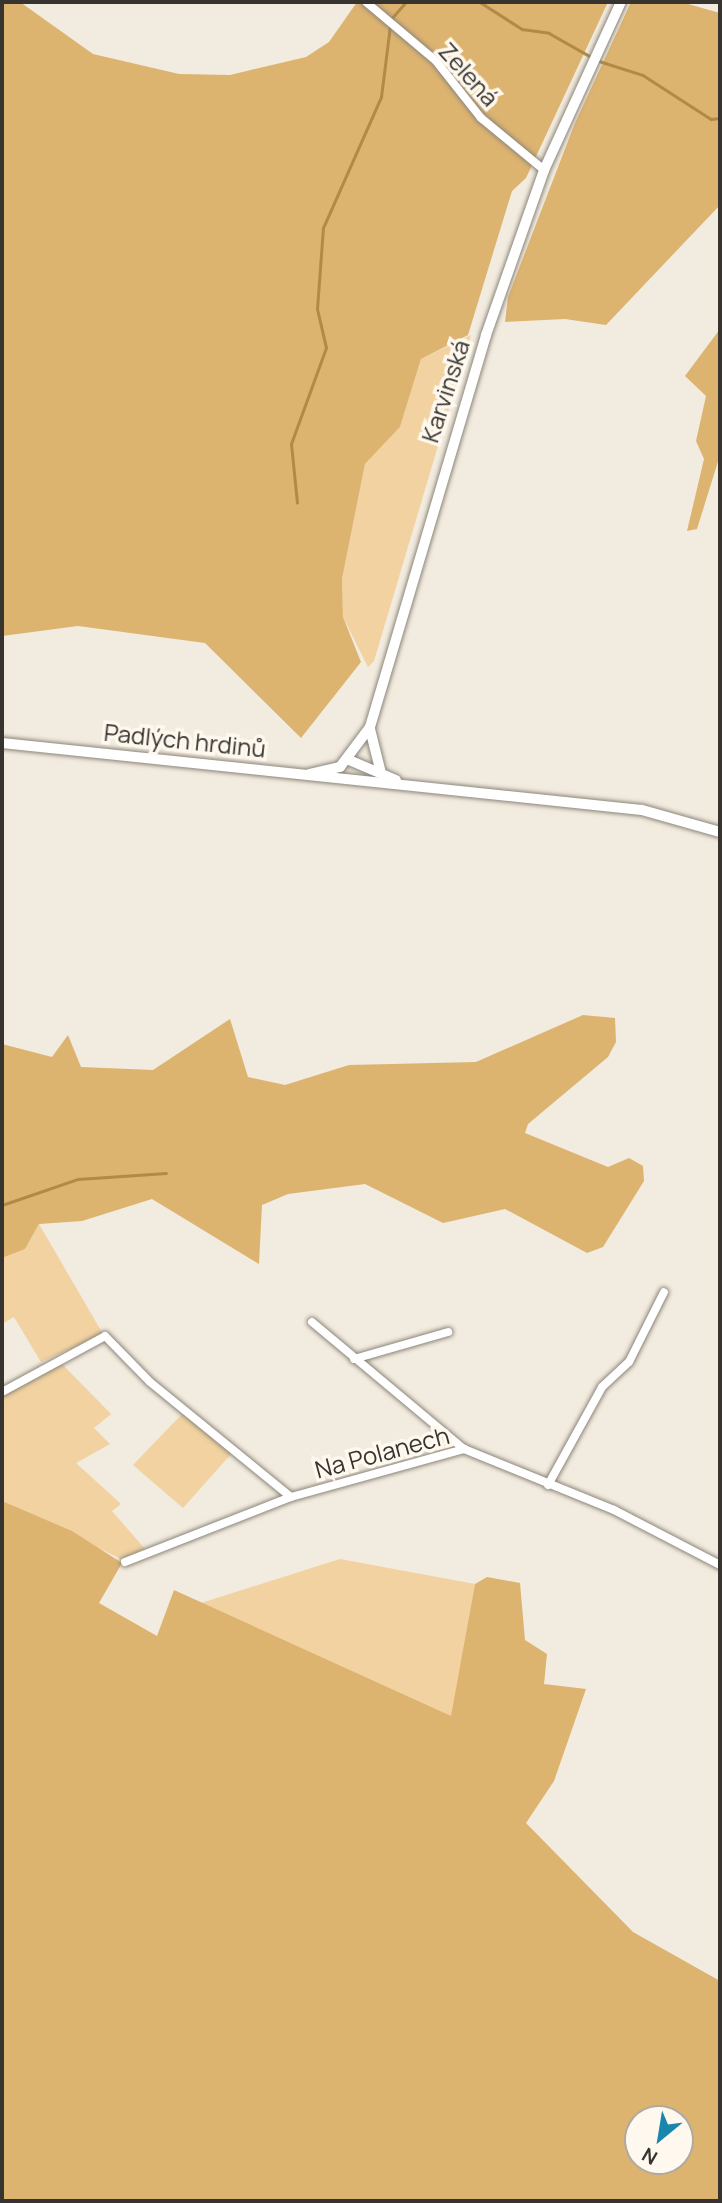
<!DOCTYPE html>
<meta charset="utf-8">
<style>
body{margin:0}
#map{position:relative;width:722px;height:2203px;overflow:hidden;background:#f2ebdf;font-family:Manrope,sans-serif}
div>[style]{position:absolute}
.green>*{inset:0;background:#f2d2a0}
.forest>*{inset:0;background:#ddb370}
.stream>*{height:2.5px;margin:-1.25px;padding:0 1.25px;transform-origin:1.25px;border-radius:1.25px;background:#b18a46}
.roads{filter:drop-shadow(0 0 2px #8c867b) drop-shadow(0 0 2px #8c867b)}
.street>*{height:8px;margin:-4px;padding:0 4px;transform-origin:4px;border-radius:4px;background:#fff}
.secondary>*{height:10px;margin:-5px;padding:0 5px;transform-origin:5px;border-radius:5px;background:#fff}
span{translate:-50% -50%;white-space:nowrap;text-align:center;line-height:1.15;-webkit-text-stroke:7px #fef8ee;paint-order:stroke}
.street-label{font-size:24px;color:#373430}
.frame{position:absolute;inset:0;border:4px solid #373430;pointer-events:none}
.north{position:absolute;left:624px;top:2105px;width:70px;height:70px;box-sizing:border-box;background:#fef8ee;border:2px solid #aeaaa2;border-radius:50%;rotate:210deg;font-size:19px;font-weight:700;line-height:28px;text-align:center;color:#373430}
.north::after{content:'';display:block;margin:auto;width:24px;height:32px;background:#1986ad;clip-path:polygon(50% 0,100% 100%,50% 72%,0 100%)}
</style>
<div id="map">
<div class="green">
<i style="clip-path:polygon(471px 335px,374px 661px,368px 667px,343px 617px,342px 579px,365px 464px,400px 427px,421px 359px)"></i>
<i style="clip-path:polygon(39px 1224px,103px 1334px,41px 1362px,14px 1317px,2px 1324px,2px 1258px,25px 1249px)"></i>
<i style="clip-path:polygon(59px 1361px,111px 1414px,94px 1428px,110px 1444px,76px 1463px,121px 1504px,112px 1511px,145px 1549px,121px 1559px,2px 1501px,2px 1397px)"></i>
<i style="clip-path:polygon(183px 1413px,232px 1453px,183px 1508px,133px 1465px)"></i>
<i style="clip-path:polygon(340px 1559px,475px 1584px,452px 1717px,198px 1604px)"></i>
</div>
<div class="forest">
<i style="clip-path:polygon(2px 2px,20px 2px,93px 54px,179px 74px,230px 75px,306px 57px,329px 42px,357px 2px,608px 2px,526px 178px,512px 191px,468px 335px,421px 359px,400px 427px,365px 464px,342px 579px,343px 617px,361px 662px,301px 738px,205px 643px,78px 626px,2px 636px)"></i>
<i style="clip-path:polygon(631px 2px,681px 2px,720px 13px,720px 205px,606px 325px,565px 319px,505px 322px,508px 297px,575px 123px)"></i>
<i style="clip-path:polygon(720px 329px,720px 455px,697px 529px,687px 531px,704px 459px,696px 441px,706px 396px,685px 376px)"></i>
<i style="clip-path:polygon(583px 1015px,615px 1018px,616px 1042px,608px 1057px,528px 1124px,525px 1133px,608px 1167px,629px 1158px,643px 1166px,644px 1181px,603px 1247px,587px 1253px,505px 1209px,443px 1223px,365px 1184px,288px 1194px,262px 1205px,259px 1264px,152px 1199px,82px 1221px,39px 1224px,25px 1249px,2px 1258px,2px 1044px,52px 1057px,68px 1035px,81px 1067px,153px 1070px,230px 1019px,248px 1077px,285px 1085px,349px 1065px,476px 1062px)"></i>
<i style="clip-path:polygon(evenodd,2px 1501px,72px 1531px,122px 1563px,99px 1603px,157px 1636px,174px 1590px,451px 1716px,475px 1584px,487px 1577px,520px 1583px,525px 1640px,547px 1654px,544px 1684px,586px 1689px,554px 1781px,526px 1823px,633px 1932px,720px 1981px,720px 2201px,2px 2201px,2px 1501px,638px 2119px,680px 2119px,680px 2161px,638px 2161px,638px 2119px)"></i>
</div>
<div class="stream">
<i style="left:480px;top:2px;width:50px;rotate:32.7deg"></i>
<i style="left:522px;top:29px;width:27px;rotate:8deg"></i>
<i style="left:549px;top:33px;width:51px;rotate:29.6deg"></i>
<i style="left:391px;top:19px;width:23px;rotate:-49deg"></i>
<i style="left:599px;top:61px;width:46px;rotate:17.7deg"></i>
<i style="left:643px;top:75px;width:81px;rotate:32.9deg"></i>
<i style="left:711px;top:119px;width:9px;rotate:-6deg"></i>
<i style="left:297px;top:503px;width:59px;rotate:-95.8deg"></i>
<i style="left:291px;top:444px;width:102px;rotate:-70deg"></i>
<i style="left:326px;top:348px;width:40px;rotate:-103deg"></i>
<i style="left:317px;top:309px;width:81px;rotate:-85.8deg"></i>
<i style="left:323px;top:228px;width:143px;rotate:-66.1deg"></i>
<i style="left:381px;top:97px;width:72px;rotate:-82.8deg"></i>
<i style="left:2px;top:1205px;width:80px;rotate:-18.9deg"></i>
<i style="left:78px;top:1179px;width:88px;rotate:-3.9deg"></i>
</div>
<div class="roads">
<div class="street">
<i style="left:366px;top:2px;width:92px;rotate:40.1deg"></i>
<i style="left:436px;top:61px;width:73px;rotate:51.7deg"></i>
<i style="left:481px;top:118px;width:82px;rotate:39.5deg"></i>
<i style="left:312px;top:1322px;width:198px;rotate:39.9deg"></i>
<i style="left:354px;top:1359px;width:98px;rotate:-16deg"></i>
<i style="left:2px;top:1392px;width:117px;rotate:-28.5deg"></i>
<i style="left:105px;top:1336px;width:64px;rotate:45.6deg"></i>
<i style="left:150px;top:1382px;width:182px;rotate:39.2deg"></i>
<i style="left:548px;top:1485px;width:112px;rotate:-61.1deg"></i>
<i style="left:602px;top:1387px;width:37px;rotate:-43deg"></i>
<i style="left:629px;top:1362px;width:78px;rotate:-63.4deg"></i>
<i style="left:125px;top:1562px;width:178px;rotate:-21.4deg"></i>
<i style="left:291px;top:1497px;width:180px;rotate:-15.5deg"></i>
<i style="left:464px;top:1449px;width:162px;rotate:22.1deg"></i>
<i style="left:614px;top:1510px;width:119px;rotate:27.4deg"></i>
</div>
<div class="secondary">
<i style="left:370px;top:729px;width:45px;rotate:76deg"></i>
<i style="left:2px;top:743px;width:643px;rotate:5.98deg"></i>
<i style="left:642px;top:810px;width:81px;rotate:15.8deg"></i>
<i style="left:349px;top:760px;width:51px;rotate:23.1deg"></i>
<i style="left:309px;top:774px;width:32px;rotate:-13deg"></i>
<i style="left:340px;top:767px;width:50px;rotate:-53.1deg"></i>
<i style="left:370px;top:727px;width:409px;rotate:-73.5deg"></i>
<i style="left:486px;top:335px;width:175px;rotate:-70.6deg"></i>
<i style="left:544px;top:170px;width:185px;rotate:-65.4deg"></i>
</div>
</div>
<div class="street-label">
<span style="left:469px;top:74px;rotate:48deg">Zelená</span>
<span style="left:445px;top:391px;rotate:-72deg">Karvinská</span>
<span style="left:185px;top:740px;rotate:6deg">Padlých hrdinů</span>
<span style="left:382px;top:1452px;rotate:-15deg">Na Polanech</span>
</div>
<div class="frame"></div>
<div class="north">N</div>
</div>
